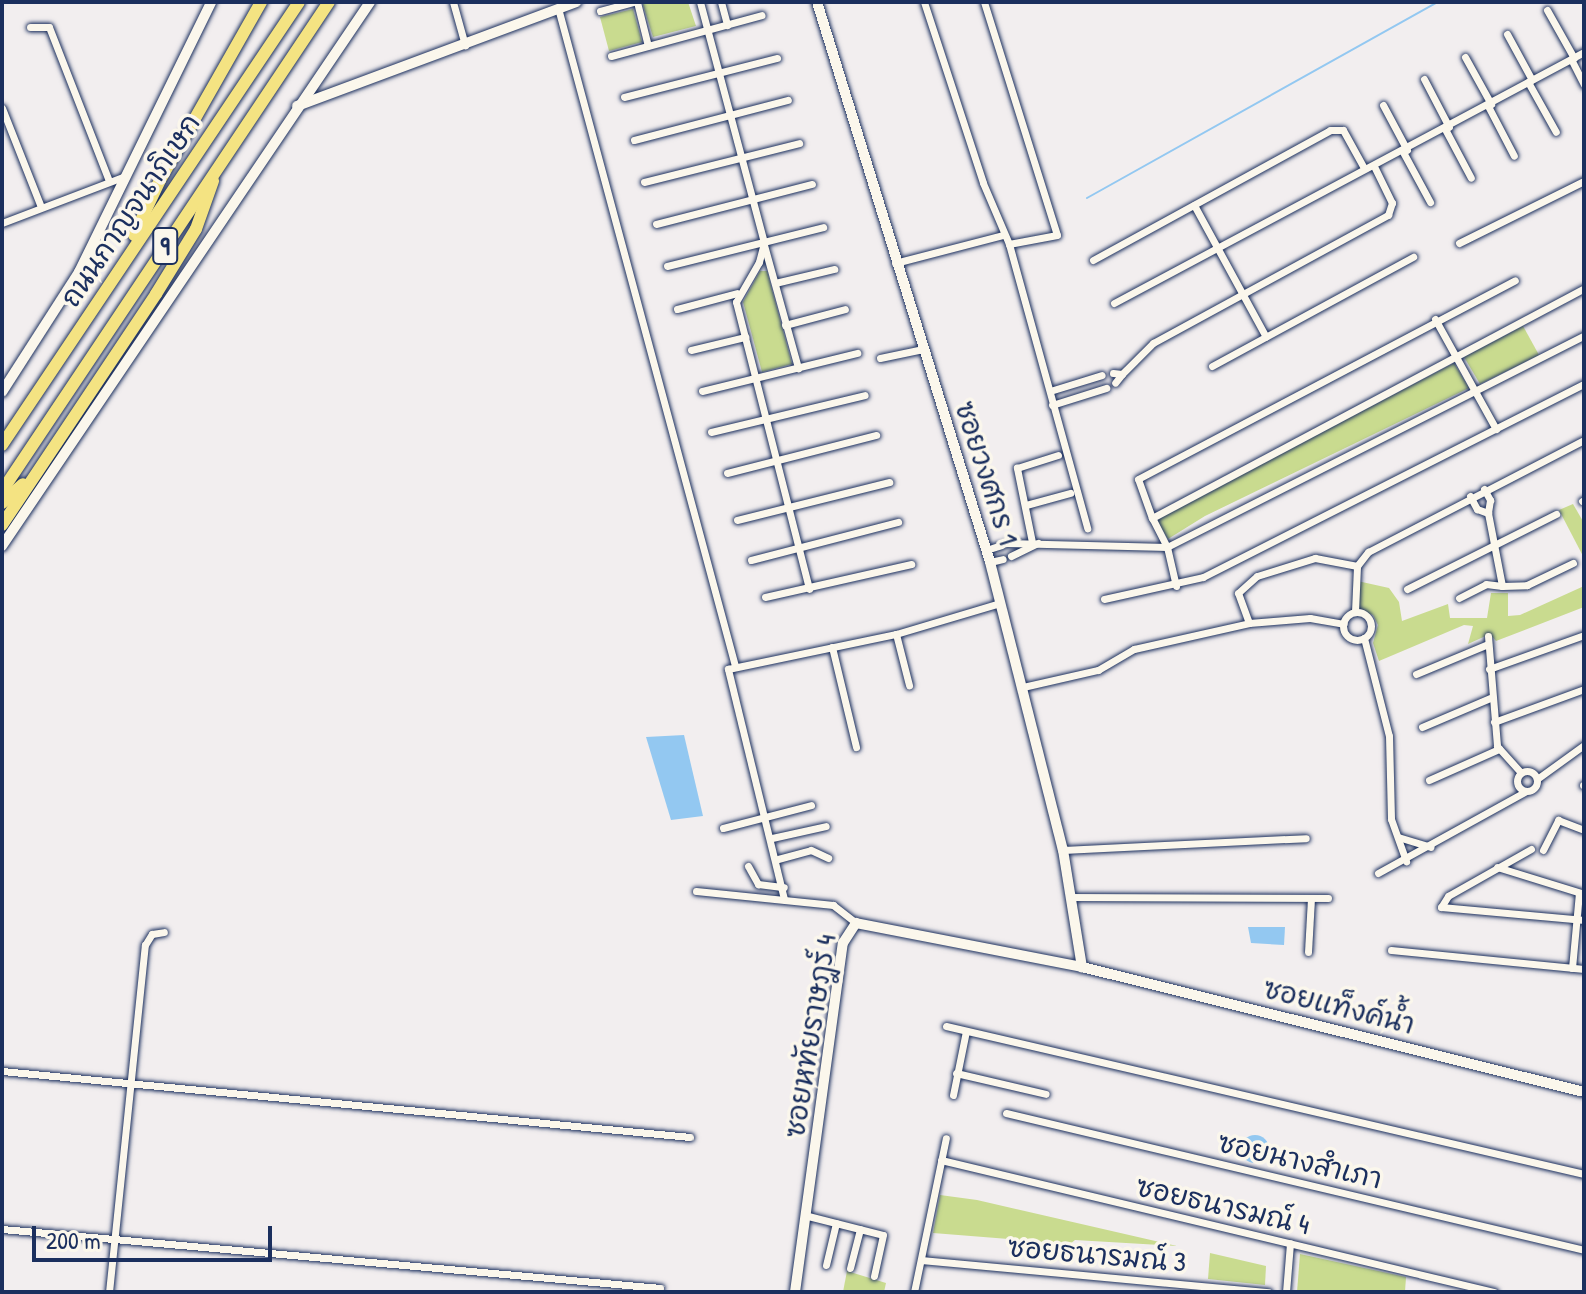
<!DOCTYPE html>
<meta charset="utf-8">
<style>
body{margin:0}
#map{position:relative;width:1586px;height:1294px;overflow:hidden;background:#f2eeef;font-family:"Patrick Hand","Playpen Sans Thai",sans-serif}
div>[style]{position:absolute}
.green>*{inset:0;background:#c9db8f}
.water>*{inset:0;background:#93c8f1}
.round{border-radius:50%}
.stream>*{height:2px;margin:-1px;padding:0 1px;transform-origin:1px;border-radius:1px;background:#93c8f1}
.roads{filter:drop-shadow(0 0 2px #1b2f5e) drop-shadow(0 0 2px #1b2f5e)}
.street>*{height:7px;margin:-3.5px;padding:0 3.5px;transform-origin:3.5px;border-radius:3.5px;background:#fbf7ec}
.street>.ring{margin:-3.5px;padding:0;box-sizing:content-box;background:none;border:7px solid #fbf7ec;border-radius:50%}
.secondary>*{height:10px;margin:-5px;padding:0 5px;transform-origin:5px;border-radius:5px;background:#fbf7ec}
.highway>*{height:12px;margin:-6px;padding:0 6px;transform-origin:6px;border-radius:6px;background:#f4e382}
span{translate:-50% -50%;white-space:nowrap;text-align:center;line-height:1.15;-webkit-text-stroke:7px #fbf7ec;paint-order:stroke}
.shield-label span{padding:2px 6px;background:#fbf7ec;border:2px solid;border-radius:6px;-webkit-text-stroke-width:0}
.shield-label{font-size:26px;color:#1b2f5e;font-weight:700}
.street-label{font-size:28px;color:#1b2f5e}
.frame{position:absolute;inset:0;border:4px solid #1b2f5e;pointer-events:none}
.scale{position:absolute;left:32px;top:1226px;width:240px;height:36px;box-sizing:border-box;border:4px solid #1b2f5e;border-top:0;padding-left:10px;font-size:24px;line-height:28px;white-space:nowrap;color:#1b2f5e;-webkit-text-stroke:6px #fbf7ec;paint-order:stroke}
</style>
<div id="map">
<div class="green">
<i style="clip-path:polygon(642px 2px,688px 2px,696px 26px,653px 37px)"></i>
<i style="clip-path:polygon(633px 9px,642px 42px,609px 51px,600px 17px)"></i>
<i style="clip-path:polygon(760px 271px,767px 271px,792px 364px,762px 372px,743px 302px)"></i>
<i style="clip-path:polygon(1523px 326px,1539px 355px,1480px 384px,1464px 357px)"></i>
<i style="clip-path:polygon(1454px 363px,1469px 388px,1205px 516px,1168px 539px,1156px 519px)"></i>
<i style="clip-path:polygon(1573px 504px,1584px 523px,1584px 558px,1559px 510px)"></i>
<i style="clip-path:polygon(1353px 580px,1389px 588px,1399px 602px,1402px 621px,1448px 604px,1450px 618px,1487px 618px,1491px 593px,1508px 593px,1508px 616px,1520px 615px,1584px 586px,1584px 607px,1496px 641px,1490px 634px,1468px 644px,1473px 626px,1464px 625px,1379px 661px,1373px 643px,1378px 625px,1373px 615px,1353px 608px)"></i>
<i style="clip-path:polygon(940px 1195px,977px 1200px,1177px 1246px,1075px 1240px,1070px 1244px,933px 1233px)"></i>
<i style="clip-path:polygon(1210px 1253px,1266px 1266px,1265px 1285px,1208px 1279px)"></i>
<i style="clip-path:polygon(1300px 1254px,1406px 1277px,1405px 1292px,1297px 1292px)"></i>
<i style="clip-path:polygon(847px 1271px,886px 1283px,884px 1292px,843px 1292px)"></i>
</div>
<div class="water">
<i style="clip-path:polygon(684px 735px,703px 816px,671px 820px,646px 737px)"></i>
<i style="clip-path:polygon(1248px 927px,1285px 927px,1284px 945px,1251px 943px)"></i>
<i class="round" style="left:1241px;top:1135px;width:28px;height:28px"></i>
</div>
<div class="stream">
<i style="left:1087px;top:198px;width:402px;rotate:-29.2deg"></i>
</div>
<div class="roads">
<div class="street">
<i style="left:453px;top:2px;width:45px;rotate:74.4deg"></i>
<i style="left:637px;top:2px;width:45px;rotate:76deg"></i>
<i style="left:700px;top:2px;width:249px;rotate:75.1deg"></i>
<i style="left:764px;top:243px;width:20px;rotate:105deg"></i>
<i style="left:759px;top:262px;width:46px;rotate:119.9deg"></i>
<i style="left:736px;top:302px;width:296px;rotate:75.7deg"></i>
<i style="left:721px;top:2px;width:24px;rotate:75deg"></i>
<i style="left:924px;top:2px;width:190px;rotate:71.9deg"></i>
<i style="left:983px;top:183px;width:66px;rotate:66.9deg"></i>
<i style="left:1009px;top:244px;width:295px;rotate:74.6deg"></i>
<i style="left:984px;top:2px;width:244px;rotate:72.6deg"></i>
<i style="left:1057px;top:235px;width:49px;rotate:169.4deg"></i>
<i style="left:558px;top:8px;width:681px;rotate:74.94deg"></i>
<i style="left:1547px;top:10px;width:55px;rotate:60.6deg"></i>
<i style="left:600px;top:11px;width:35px;rotate:-15deg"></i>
<i style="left:30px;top:27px;width:19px"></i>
<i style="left:49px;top:27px;width:165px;rotate:68.7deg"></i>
<i style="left:1507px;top:34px;width:52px;rotate:61.5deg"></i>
<i style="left:611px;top:56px;width:156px;rotate:-15.2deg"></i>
<i style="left:1465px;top:57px;width:54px;rotate:61deg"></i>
<i style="left:1571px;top:59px;width:29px;rotate:63deg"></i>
<i style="left:1424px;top:79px;width:54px;rotate:62.5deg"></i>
<i style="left:1528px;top:82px;width:57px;rotate:60.8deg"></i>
<i style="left:624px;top:97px;width:158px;rotate:-14.3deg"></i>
<i style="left:1383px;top:105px;width:51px;rotate:61.9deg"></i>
<i style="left:1488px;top:106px;width:56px;rotate:62.5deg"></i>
<i style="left:2px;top:108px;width:106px;rotate:68.5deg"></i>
<i style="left:1445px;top:129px;width:55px;rotate:62deg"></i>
<i style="left:634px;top:140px;width:159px;rotate:-14.6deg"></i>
<i style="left:1403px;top:152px;width:57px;rotate:61.6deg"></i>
<i style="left:644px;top:182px;width:160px;rotate:-14.1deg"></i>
<i style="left:1194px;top:205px;width:150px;rotate:61.4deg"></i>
<i style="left:2px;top:223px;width:132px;rotate:-20.9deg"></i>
<i style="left:656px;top:224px;width:161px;rotate:-14.4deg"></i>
<i style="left:1459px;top:243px;width:140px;rotate:-26.4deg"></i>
<i style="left:764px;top:245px;width:128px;rotate:74.5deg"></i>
<i style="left:1093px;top:260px;width:270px;rotate:-28.7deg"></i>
<i style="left:1330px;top:130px;width:13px"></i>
<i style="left:1343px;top:130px;width:43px;rotate:61.1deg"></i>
<i style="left:895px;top:263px;width:112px;rotate:-14.5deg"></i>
<i style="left:667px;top:266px;width:161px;rotate:-14deg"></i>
<i style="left:775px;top:283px;width:61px;rotate:-13.3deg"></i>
<i style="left:1114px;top:303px;width:533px;rotate:-28.1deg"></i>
<i style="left:677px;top:309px;width:62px;rotate:-14.9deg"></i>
<i style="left:1435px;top:319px;width:126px;rotate:61deg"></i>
<i style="left:785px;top:325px;width:62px;rotate:-14.9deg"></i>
<i style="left:691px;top:350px;width:56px;rotate:-13.5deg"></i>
<i style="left:880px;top:358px;width:44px;rotate:-11.8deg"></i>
<i style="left:1212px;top:366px;width:229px;rotate:-28.5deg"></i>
<i style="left:1113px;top:373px;width:9px;rotate:6deg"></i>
<i style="left:1122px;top:374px;width:11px;rotate:128deg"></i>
<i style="left:1122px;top:374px;width:44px;rotate:-45deg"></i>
<i style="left:1153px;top:343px;width:268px;rotate:-28.6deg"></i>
<i style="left:1388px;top:215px;width:13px;rotate:-72deg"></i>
<i style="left:1392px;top:203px;width:39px;rotate:-116deg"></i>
<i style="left:702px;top:391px;width:160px;rotate:-13.8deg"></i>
<i style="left:1050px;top:391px;width:54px;rotate:-17.1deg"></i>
<i style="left:1052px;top:405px;width:57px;rotate:-17.5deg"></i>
<i style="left:711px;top:432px;width:158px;rotate:-13.5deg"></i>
<i style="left:727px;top:473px;width:154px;rotate:-14.3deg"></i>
<i style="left:1484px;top:489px;width:13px;rotate:61deg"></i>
<i style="left:1490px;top:500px;width:13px;rotate:99deg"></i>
<i style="left:1488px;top:513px;width:74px;rotate:79.1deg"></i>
<i style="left:1502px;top:586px;width:25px;rotate:-2deg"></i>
<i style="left:1527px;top:585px;width:51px;rotate:-25.6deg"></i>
<i style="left:1470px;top:496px;width:15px;rotate:62deg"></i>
<i style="left:1477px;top:509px;width:12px;rotate:20deg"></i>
<i style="left:1582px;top:501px;width:2px;rotate:-27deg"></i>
<i style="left:1026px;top:505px;width:46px;rotate:-15.3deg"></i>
<i style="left:1152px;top:518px;width:41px;rotate:-109.7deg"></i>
<i style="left:1138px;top:479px;width:426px;rotate:-27.8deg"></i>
<i style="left:737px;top:520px;width:157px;rotate:-14deg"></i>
<i style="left:1032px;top:542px;width:76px;rotate:-101.5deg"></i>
<i style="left:1017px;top:468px;width:43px;rotate:-17.6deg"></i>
<i style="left:1007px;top:543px;width:160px;rotate:1.4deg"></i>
<i style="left:1167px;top:547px;width:468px;rotate:-26.9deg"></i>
<i style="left:986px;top:550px;width:16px;rotate:-18deg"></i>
<i style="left:1011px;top:556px;width:30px;rotate:-26deg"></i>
<i style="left:751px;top:560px;width:152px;rotate:-14.5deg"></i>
<i style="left:990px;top:562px;width:13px;rotate:-13deg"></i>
<i style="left:1176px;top:586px;width:40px;rotate:-103deg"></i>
<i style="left:1167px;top:547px;width:33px;rotate:-117deg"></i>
<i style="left:1152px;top:518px;width:489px;rotate:-28deg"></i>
<i style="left:1407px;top:589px;width:167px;rotate:-26.7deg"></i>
<i style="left:765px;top:597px;width:150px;rotate:-12.7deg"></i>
<i style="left:1459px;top:598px;width:30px;rotate:-27deg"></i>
<i style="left:1486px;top:584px;width:16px;rotate:7deg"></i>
<i style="left:1104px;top:599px;width:101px;rotate:-12.5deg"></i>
<i style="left:1203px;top:577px;width:427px;rotate:-26.9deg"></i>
<i style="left:1355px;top:612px;width:46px;rotate:-87.5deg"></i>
<i style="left:1357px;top:566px;width:18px;rotate:-52deg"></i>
<i style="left:1368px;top:552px;width:243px;rotate:-27.4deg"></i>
<i class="ring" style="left:1343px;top:612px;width:21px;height:21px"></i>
<i style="left:1249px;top:623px;width:32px;rotate:-110deg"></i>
<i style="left:1238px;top:593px;width:25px;rotate:-42deg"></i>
<i style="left:1257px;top:576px;width:61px;rotate:-17.2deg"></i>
<i style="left:1315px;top:558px;width:43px;rotate:10.8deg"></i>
<i style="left:896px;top:634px;width:53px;rotate:75.7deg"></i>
<i style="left:1488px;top:636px;width:110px;rotate:85.3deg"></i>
<i style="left:1497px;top:746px;width:36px;rotate:48deg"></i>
<i style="left:1364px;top:638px;width:101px;rotate:75.7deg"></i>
<i style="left:1389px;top:736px;width:83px;rotate:88.6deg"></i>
<i style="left:1391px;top:819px;width:45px;rotate:70.3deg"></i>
<i style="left:832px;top:647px;width:103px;rotate:76.5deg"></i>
<i style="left:1489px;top:669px;width:101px;rotate:-19.7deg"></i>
<i style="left:1416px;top:674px;width:78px;rotate:-22.6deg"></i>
<i style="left:1023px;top:687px;width:77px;rotate:-12.8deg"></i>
<i style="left:1098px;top:670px;width:42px;rotate:-30.3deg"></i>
<i style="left:1134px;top:649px;width:118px;rotate:-12.7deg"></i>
<i style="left:1249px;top:623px;width:61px;rotate:-4.7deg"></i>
<i style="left:1310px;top:618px;width:34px;rotate:10deg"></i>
<i style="left:1494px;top:722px;width:96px;rotate:-20.1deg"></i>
<i style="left:1422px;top:727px;width:74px;rotate:-23.1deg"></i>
<i class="ring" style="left:1517px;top:771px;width:13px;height:13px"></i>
<i style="left:1537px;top:779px;width:58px;rotate:-35.9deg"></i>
<i style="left:1429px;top:780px;width:77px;rotate:-23.9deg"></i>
<i style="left:1583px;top:785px;width:1px"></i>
<i style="left:723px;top:828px;width:91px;rotate:-14.6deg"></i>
<i style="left:1398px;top:837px;width:34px;rotate:17deg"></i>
<i style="left:772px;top:838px;width:55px;rotate:-12.5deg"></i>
<i style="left:1531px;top:849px;width:95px;rotate:150.5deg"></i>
<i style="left:1448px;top:896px;width:13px;rotate:122deg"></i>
<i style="left:1441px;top:907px;width:144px;rotate:5.2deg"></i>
<i style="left:1063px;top:850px;width:243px;rotate:-2.8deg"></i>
<i style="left:1543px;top:850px;width:34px;rotate:-63deg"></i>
<i style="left:1558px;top:820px;width:28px;rotate:21deg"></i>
<i style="left:778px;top:859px;width:34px;rotate:-15deg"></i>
<i style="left:811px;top:850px;width:19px;rotate:25deg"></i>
<i style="left:748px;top:866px;width:21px;rotate:61deg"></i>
<i style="left:758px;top:884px;width:26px;rotate:7deg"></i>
<i style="left:1497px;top:867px;width:91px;rotate:17.2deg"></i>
<i style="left:1378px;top:873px;width:168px;rotate:-28.9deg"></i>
<i style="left:696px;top:891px;width:138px;rotate:5.8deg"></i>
<i style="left:833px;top:905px;width:29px;rotate:38deg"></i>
<i style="left:1072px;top:897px;width:256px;rotate:0.2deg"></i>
<i style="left:784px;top:899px;width:237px;rotate:-103.7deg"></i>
<i style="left:728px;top:669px;width:172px;rotate:-11.8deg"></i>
<i style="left:896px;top:634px;width:109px;rotate:-16.6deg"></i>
<i style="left:1391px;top:950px;width:194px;rotate:5.6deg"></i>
<i style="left:1308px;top:952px;width:53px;rotate:-86.8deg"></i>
<i style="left:1572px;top:968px;width:75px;rotate:-84.7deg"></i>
<i style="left:946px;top:1026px;width:655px;rotate:13.06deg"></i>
<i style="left:2px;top:1071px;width:691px;rotate:5.48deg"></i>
<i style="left:956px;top:1073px;width:92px;rotate:13.1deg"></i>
<i style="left:953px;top:1095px;width:65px;rotate:-78.5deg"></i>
<i style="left:1006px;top:1113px;width:594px;rotate:13.33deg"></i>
<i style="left:941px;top:1160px;width:569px;rotate:13.43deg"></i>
<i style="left:808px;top:1216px;width:77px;rotate:14.2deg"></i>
<i style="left:883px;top:1235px;width:42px;rotate:102.4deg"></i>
<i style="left:2px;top:1229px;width:661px;rotate:5.12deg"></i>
<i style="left:921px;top:1260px;width:349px;rotate:5.3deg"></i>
<i style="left:826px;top:1265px;width:43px;rotate:-76.6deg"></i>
<i style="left:850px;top:1268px;width:40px;rotate:-75.6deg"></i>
<i style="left:109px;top:1292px;width:349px;rotate:-84.1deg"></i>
<i style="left:145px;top:945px;width:13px;rotate:-58deg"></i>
<i style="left:152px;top:934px;width:12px;rotate:-9deg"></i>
<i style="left:914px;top:1292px;width:157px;rotate:-78.3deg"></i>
<i style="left:1286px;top:1292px;width:49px;rotate:-85.3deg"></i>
</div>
<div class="secondary">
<i style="left:817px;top:2px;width:586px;rotate:72.83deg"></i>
<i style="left:990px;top:562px;width:297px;rotate:75.8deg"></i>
<i style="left:1063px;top:850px;width:119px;rotate:80.8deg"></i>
<i style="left:297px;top:106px;width:298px;rotate:-20.4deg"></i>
<i style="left:2px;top:392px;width:143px;rotate:-57.3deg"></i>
<i style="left:79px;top:272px;width:301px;rotate:-63.9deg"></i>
<i style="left:2px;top:546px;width:657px;rotate:-55.92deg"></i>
<i style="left:795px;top:1292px;width:352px;rotate:-82.2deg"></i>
<i style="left:843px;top:943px;width:24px;rotate:-57deg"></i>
<i style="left:856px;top:923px;width:230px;rotate:11deg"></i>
<i style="left:1082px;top:967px;width:517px;rotate:13.98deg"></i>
</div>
<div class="highway">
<i style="left:134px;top:235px;width:61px;rotate:-64.7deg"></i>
<i style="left:160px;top:180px;width:205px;rotate:-60.4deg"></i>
<i style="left:2px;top:445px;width:533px;rotate:-56.16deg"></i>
<i style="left:2px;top:491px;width:588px;rotate:-56.23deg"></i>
<i style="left:2px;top:503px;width:28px;rotate:-42deg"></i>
<i style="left:2px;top:525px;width:278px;rotate:-56.3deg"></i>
<i style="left:156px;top:294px;width:76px;rotate:-58.4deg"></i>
<i style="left:196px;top:229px;width:51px;rotate:-70.5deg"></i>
</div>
</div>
<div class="shield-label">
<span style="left:165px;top:246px">9</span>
</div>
<div class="street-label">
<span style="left:130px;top:210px;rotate:-56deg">ถนนกาญจนาภิเษก</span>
<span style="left:987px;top:473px;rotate:72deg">ซอยวงศกร 1</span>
<span style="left:1339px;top:1006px;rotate:14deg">ซอยแท็งค์น้ำ</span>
<span style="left:810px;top:1036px;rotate:-81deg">ซอยหทัยราษฎร์ 4</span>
<span style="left:1300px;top:1160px;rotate:13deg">ซอยนางสำเภา</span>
<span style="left:1223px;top:1205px;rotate:13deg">ซอยธนารมณ์ 4</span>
<span style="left:1097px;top:1254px;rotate:5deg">ซอยธนารมณ์ 3</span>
</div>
<div class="frame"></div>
<div class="scale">200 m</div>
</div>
